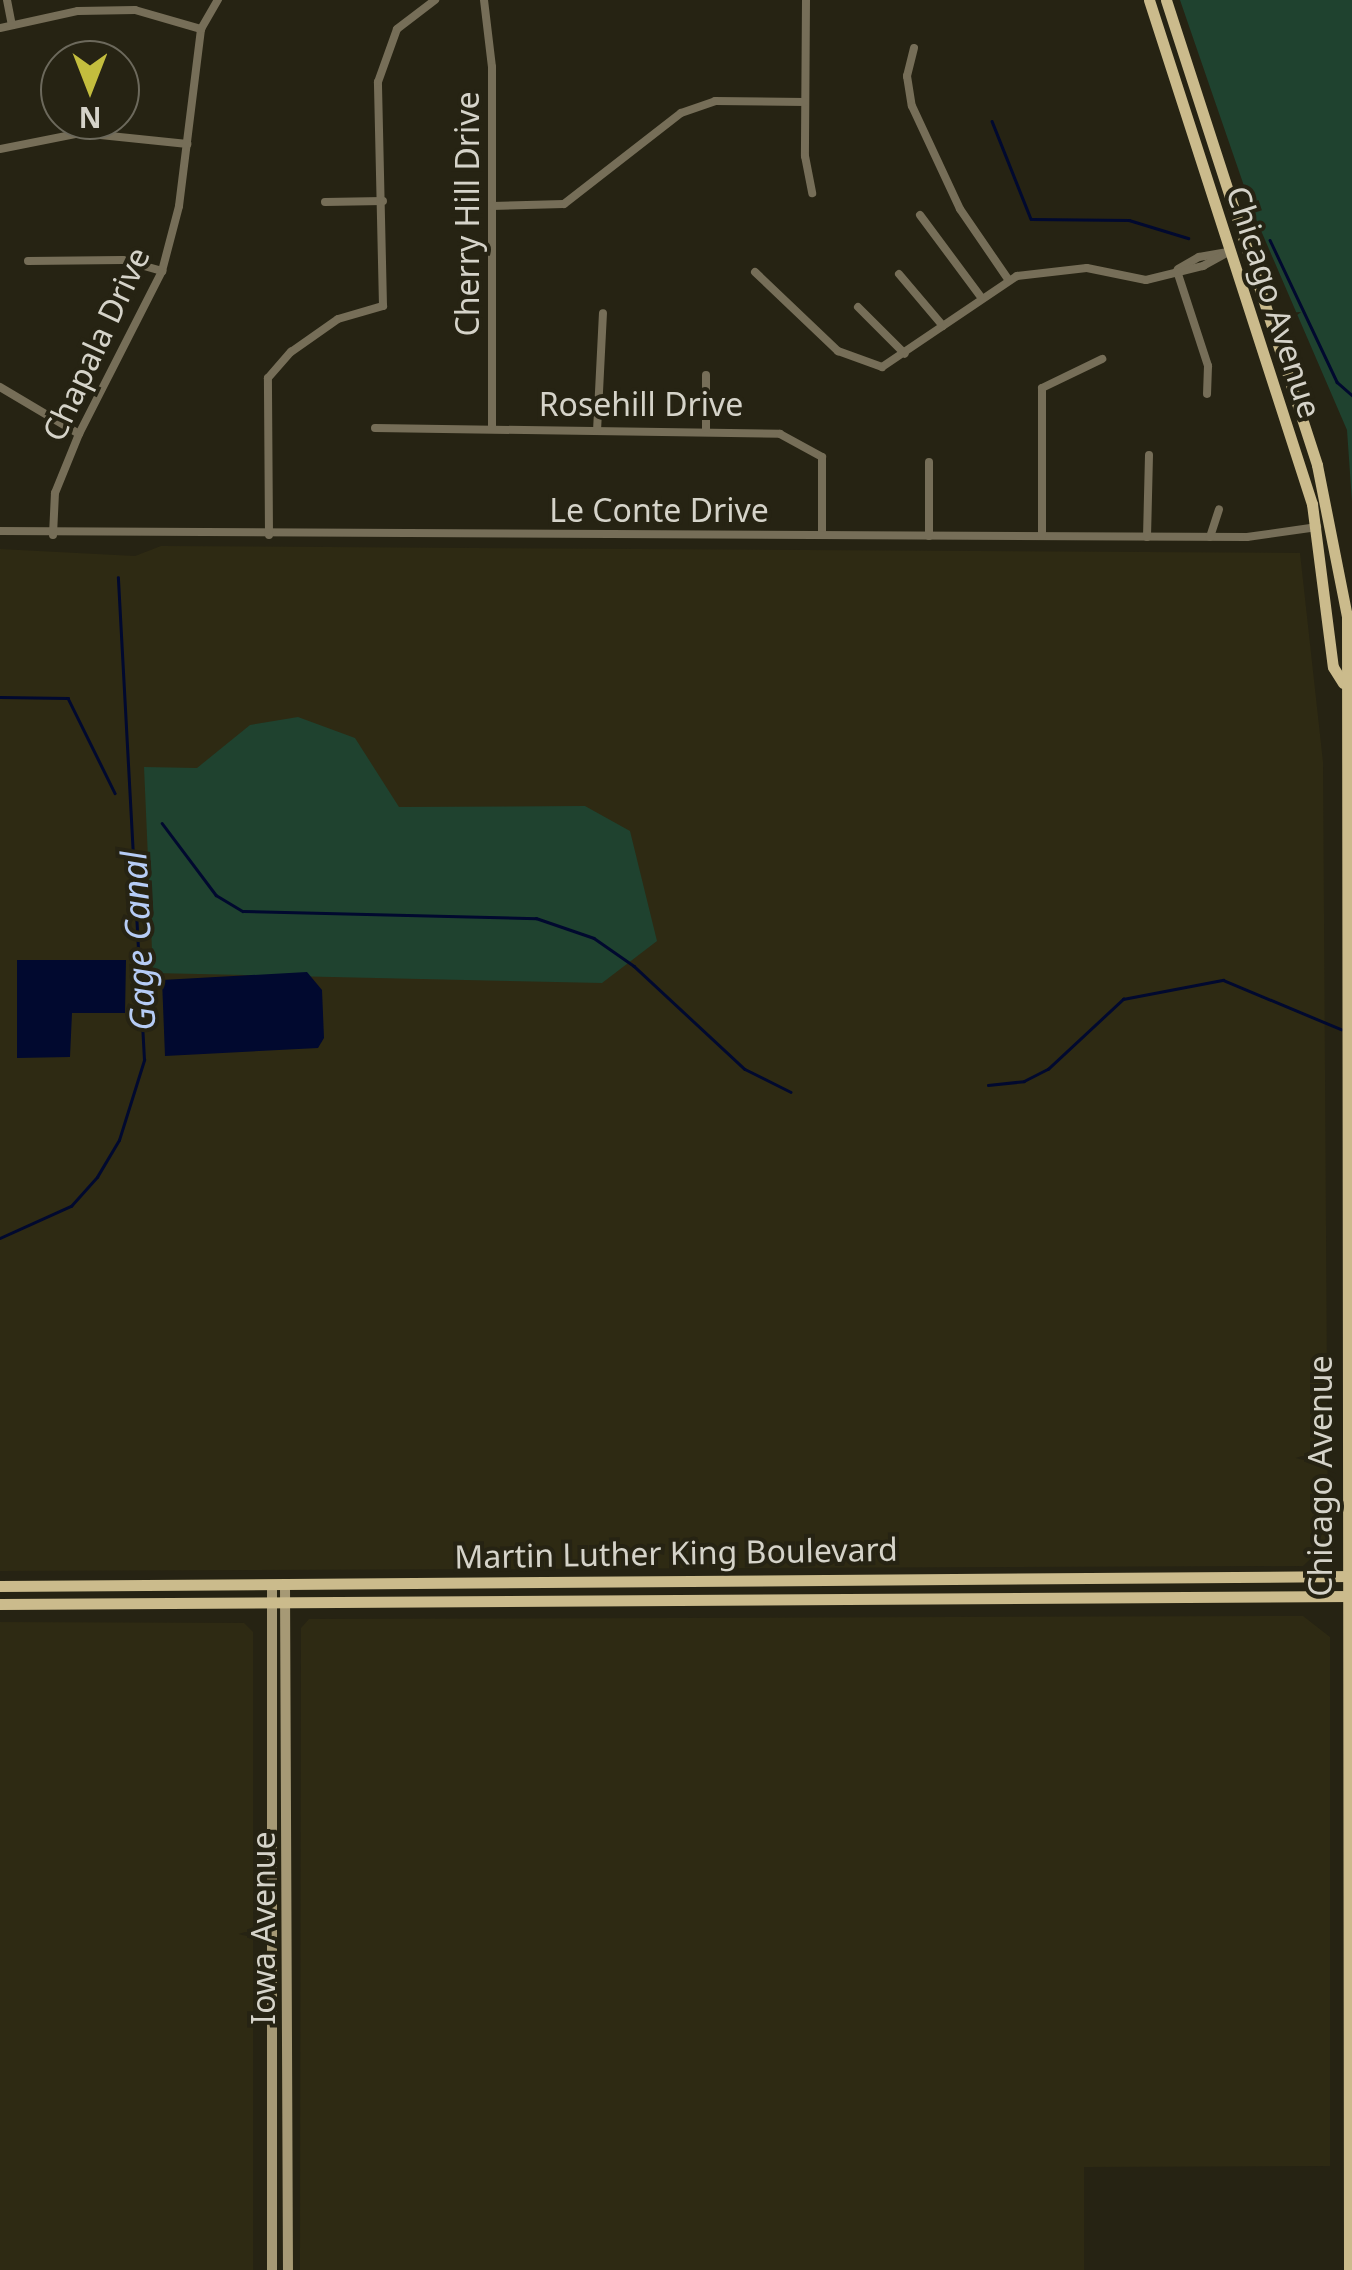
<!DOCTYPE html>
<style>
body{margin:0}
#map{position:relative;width:1352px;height:2270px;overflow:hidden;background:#262313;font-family:"Noto Sans",sans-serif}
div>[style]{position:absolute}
.built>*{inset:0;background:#2e2a13}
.green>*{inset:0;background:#1f422f}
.water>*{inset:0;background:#01092f}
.stream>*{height:2.5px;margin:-1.25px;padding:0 1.25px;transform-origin:1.25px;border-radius:1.25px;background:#01092f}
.street>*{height:8px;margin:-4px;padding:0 4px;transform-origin:4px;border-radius:4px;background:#766e58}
.secondary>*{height:10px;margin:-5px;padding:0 5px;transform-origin:5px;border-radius:5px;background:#a69975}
.primary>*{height:11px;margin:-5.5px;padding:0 5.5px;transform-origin:5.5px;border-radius:5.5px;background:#cbbb8c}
span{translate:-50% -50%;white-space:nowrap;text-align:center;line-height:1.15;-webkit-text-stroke:8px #262313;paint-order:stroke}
.street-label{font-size:32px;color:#d5d3c9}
.water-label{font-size:35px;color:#b6ccf6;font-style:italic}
.north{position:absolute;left:40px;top:40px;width:100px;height:100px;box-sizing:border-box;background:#262313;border:2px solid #6c695c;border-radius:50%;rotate:180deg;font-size:28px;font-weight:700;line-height:40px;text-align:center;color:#d5d3c9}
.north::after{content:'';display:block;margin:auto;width:35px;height:45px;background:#c3bd3e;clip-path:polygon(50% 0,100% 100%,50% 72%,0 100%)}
</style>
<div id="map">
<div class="built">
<i style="clip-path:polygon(161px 546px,1300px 553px,1323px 762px,1328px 1542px,1303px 1566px,0 1571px,0 549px,135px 556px)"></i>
<i style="clip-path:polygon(1303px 1616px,1330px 1637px,1330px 2166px,1084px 2167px,1084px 2270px,300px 2270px,301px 1628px,309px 1619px)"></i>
<i style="clip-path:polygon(0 1622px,244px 1623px,253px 1632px,253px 2270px,0 2270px)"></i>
</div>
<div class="green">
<i style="clip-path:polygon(1180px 0,1352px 0,1352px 502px,1347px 430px,1253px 212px)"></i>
<i style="clip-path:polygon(298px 717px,355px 738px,399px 807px,585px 806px,630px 831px,657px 941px,602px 983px,153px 973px,144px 767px,197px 768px,250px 725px)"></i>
</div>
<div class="water">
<i style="clip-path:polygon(17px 960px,126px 960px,125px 1013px,72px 1013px,70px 1057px,17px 1058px)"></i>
<i style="clip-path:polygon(307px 972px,322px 990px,324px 1038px,318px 1048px,165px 1056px,162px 980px)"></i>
</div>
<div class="stream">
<i style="left:992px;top:121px;width:105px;rotate:68.3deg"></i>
<i style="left:1031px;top:219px;width:98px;rotate:0.6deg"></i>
<i style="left:1129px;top:220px;width:62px;rotate:17deg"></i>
<i style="left:1270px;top:240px;width:157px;rotate:64.7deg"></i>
<i style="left:1337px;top:382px;width:20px;rotate:41deg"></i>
<i style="left:0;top:697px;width:68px;rotate:0.8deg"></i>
<i style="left:68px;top:698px;width:106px;rotate:63.7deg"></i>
<i style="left:162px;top:823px;width:90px;rotate:53.1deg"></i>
<i style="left:216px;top:895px;width:31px;rotate:31deg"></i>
<i style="left:243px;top:911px;width:293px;rotate:1.4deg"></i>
<i style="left:536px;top:918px;width:61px;rotate:19deg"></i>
<i style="left:594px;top:938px;width:49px;rotate:35deg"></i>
<i style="left:634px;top:966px;width:151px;rotate:42.9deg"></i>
<i style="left:745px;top:1069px;width:51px;rotate:26.6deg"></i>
<i style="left:988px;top:1085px;width:36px;rotate:-6deg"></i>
<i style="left:1024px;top:1081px;width:27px;rotate:-27deg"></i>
<i style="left:1048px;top:1069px;width:103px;rotate:-43deg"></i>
<i style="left:1123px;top:999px;width:102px;rotate:-10.8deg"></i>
<i style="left:1223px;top:980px;width:128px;rotate:22.6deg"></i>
<i style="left:0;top:1238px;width:78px;rotate:-24.3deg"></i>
<i style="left:71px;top:1206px;width:39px;rotate:-48deg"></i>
<i style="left:97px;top:1177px;width:43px;rotate:-59.3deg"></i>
<i style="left:119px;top:1140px;width:84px;rotate:-72.6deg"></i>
<i style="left:144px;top:1060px;width:483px;rotate:-93.1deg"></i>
</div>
<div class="street">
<i style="left:7px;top:0;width:25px;rotate:79deg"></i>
<i style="left:484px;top:0;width:67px;rotate:83.2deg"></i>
<i style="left:492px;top:67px;width:362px;rotate:90deg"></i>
<i style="left:806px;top:0;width:156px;rotate:90.4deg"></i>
<i style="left:805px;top:156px;width:38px;rotate:79deg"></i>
<i style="left:0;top:28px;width:80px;rotate:-12.3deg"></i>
<i style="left:78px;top:11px;width:57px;rotate:-1deg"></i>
<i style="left:135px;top:10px;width:69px;rotate:16.1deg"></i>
<i style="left:914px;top:48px;width:29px;rotate:104deg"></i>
<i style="left:907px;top:76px;width:30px;rotate:81deg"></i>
<i style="left:912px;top:106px;width:114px;rotate:65deg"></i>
<i style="left:960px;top:209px;width:85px;rotate:55.6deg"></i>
<i style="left:0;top:149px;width:83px;rotate:-11.2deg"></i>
<i style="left:81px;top:133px;width:107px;rotate:5.9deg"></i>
<i style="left:325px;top:202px;width:58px;rotate:-1deg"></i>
<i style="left:492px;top:206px;width:72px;rotate:-1.6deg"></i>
<i style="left:564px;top:204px;width:148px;rotate:-37.9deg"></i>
<i style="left:681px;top:113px;width:36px;rotate:-19deg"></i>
<i style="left:715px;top:101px;width:90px;rotate:0.6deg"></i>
<i style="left:920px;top:215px;width:102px;rotate:53.4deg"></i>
<i style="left:28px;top:261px;width:95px;rotate:-0.6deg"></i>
<i style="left:123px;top:260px;width:41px;rotate:15.8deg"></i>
<i style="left:1178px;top:269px;width:24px;rotate:-30deg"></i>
<i style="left:1199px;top:257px;width:29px;rotate:-10deg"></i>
<i style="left:1177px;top:271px;width:100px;rotate:71.9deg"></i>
<i style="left:1208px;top:366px;width:28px;rotate:92deg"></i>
<i style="left:755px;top:272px;width:115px;rotate:43.6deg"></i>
<i style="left:838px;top:351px;width:47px;rotate:20deg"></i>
<i style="left:882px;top:367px;width:163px;rotate:-34deg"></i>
<i style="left:1017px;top:276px;width:70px;rotate:-6.5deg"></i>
<i style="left:1087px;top:268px;width:60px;rotate:11.5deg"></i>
<i style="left:1146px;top:280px;width:59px;rotate:-13.8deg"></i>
<i style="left:1203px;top:266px;width:29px;rotate:-29deg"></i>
<i style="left:899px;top:274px;width:68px;rotate:49.8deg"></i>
<i style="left:858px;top:307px;width:66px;rotate:45deg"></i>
<i style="left:0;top:387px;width:92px;rotate:30.7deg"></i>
<i style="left:375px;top:428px;width:405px;rotate:0.8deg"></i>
<i style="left:780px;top:434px;width:48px;rotate:28.7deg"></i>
<i style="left:822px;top:457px;width:78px;rotate:90deg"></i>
<i style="left:706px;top:429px;width:54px;rotate:-90deg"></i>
<i style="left:597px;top:431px;width:118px;rotate:-87.1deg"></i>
<i style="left:929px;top:462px;width:74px;rotate:90deg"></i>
<i style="left:0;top:531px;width:1247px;rotate:0.28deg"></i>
<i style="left:1247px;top:537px;width:71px;rotate:-8.1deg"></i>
<i style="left:53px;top:535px;width:42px;rotate:-87.3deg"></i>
<i style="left:55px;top:493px;width:64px;rotate:-67.9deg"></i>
<i style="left:79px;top:434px;width:183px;rotate:-63deg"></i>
<i style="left:162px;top:271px;width:67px;rotate:-75.3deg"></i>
<i style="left:179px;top:206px;width:178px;rotate:-82.9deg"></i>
<i style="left:201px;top:29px;width:34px;rotate:-60deg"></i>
<i style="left:269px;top:535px;width:157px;rotate:-90.4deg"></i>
<i style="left:268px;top:378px;width:35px;rotate:-49deg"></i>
<i style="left:291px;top:352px;width:57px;rotate:-35.1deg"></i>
<i style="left:338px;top:319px;width:47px;rotate:-16.1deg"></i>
<i style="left:383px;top:306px;width:224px;rotate:-91.3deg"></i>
<i style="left:378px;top:82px;width:56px;rotate:-70.3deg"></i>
<i style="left:397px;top:29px;width:48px;rotate:-37.3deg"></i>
<i style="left:1042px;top:536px;width:148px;rotate:-90deg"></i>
<i style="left:1042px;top:388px;width:67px;rotate:-25.8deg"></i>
<i style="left:1147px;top:537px;width:82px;rotate:-88.6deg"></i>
<i style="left:1210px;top:537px;width:29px;rotate:-72deg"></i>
</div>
<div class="secondary">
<i style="left:272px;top:1586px;width:684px;rotate:90deg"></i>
<i style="left:285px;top:1586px;width:684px;rotate:89.75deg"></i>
</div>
<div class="primary">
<i style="left:1149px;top:0;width:530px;rotate:72.08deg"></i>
<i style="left:1312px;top:504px;width:164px;rotate:82.7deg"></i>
<i style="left:1333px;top:667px;width:19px;rotate:58deg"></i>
<i style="left:1166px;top:0;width:489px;rotate:72deg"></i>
<i style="left:1317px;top:465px;width:155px;rotate:78.8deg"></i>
<i style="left:1347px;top:617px;width:1653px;rotate:89.93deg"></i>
<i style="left:0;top:1586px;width:1352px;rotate:-0.42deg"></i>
<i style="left:0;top:1604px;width:1352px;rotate:-0.34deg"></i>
</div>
<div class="street-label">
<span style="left:467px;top:214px;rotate:-90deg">Cherry Hill Drive</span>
<span style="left:1274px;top:302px;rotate:72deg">Chicago Avenue</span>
<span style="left:96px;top:344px;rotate:-65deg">Chapala Drive</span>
<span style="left:641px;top:404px">Rosehill Drive</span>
<span style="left:659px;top:510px">Le Conte Drive</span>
<span style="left:1320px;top:1476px;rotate:-90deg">Chicago Avenue</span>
<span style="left:676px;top:1553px;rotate:-1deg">Martin Luther King Boulevard</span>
<span style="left:263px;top:1928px;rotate:-90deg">Iowa Avenue</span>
</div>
<div class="water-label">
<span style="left:138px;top:941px;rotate:-93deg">Gage Canal</span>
</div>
<div class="north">N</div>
</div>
